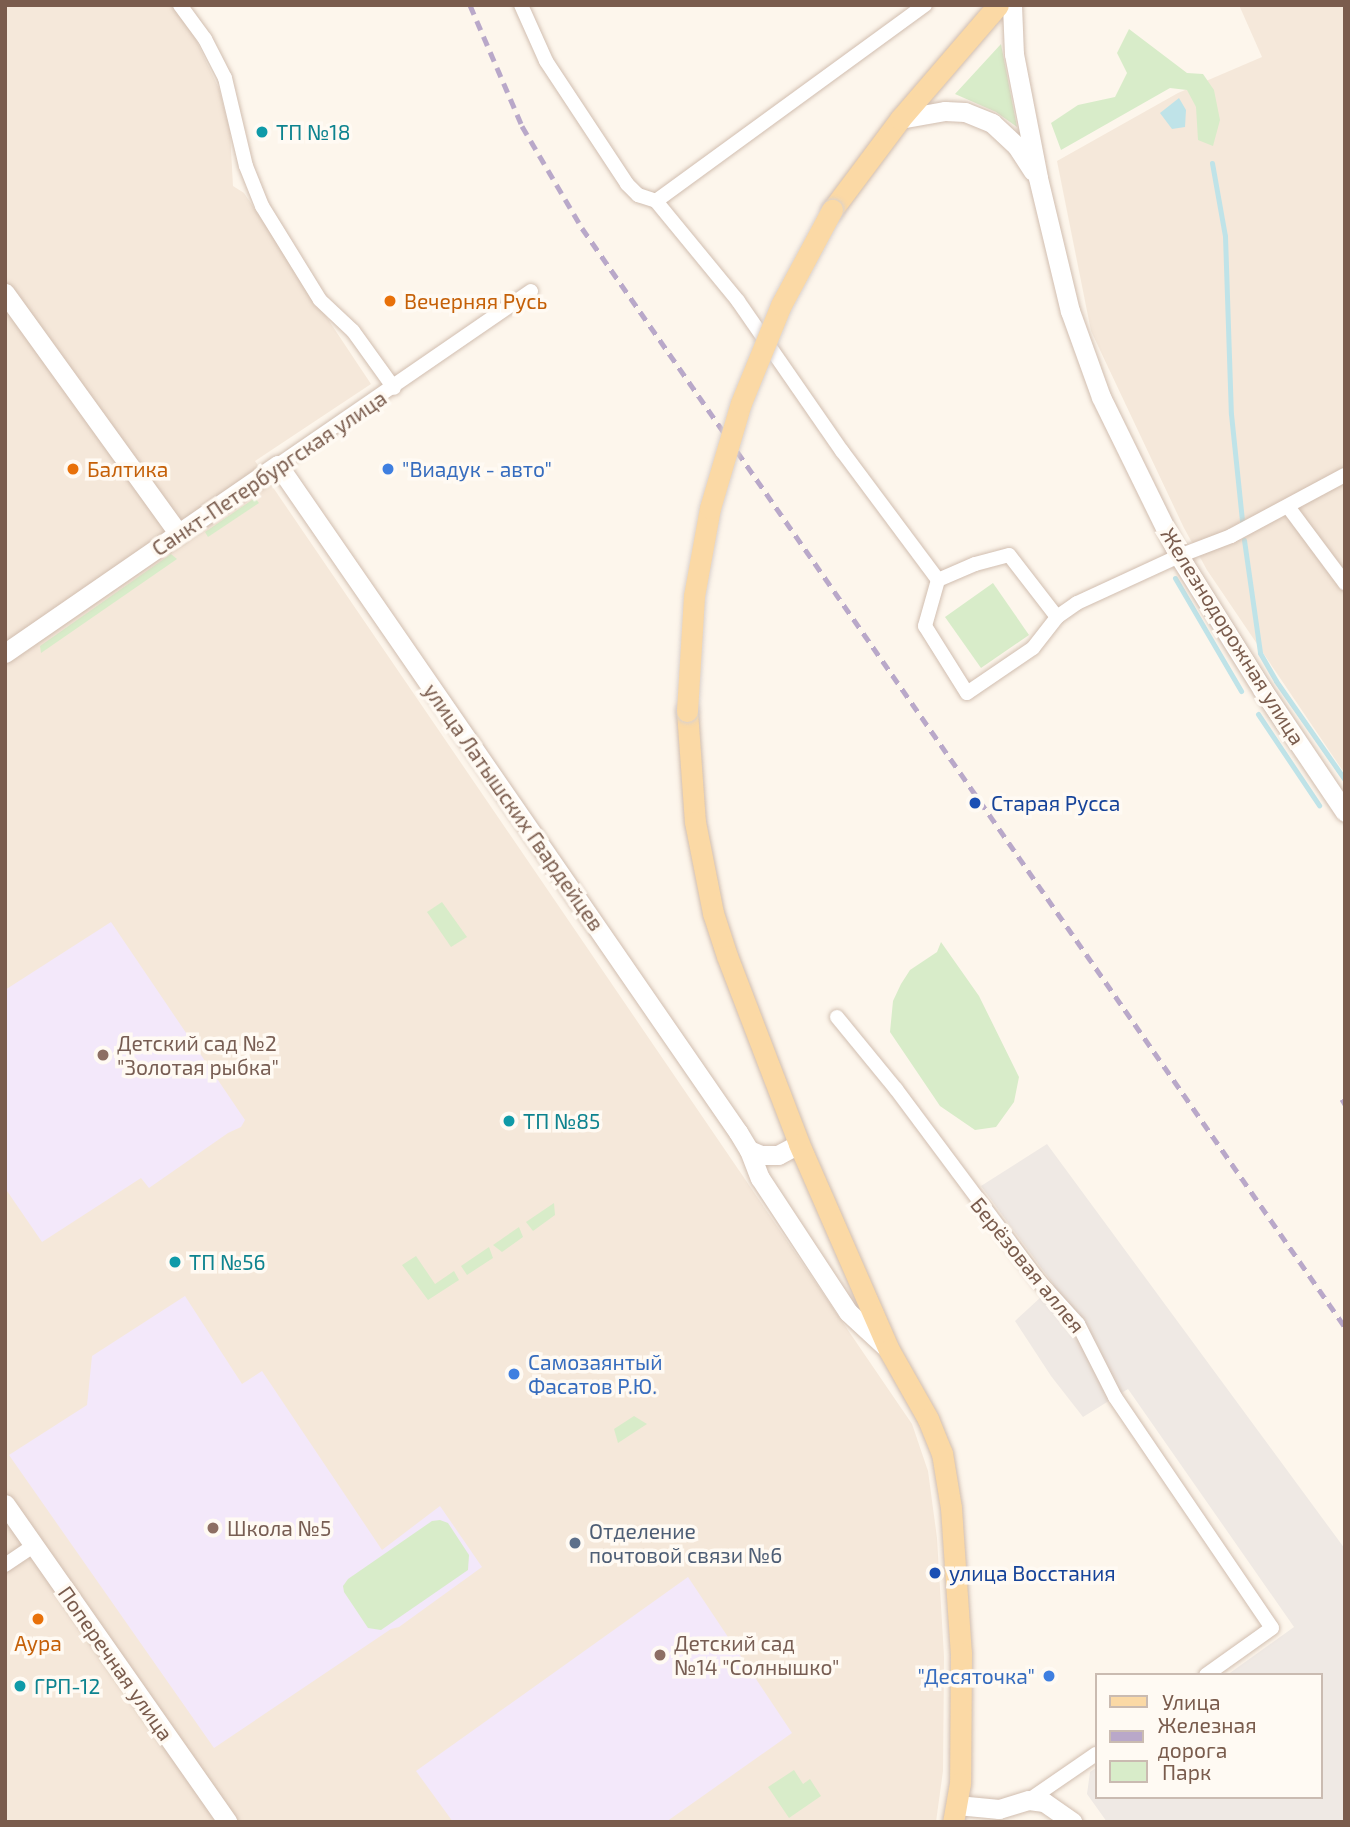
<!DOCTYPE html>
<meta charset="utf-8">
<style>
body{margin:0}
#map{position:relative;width:1350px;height:1827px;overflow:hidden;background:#fdf6ec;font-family:"Exo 2",sans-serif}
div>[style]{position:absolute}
.residential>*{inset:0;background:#f5e8da}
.industrial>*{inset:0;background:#efe9e4}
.education>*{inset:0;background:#f3e8fa}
.green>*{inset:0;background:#d8ecc9}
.water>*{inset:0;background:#bfe3e8}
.stream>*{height:5px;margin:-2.5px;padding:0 2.5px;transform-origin:2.5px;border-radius:2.5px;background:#bfe3e8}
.roads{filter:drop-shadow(0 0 2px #d1beb0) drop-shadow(0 0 2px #d1beb0)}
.street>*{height:14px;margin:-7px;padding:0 7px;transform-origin:7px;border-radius:7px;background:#fff}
.secondary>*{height:19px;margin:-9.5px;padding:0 9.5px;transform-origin:9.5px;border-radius:9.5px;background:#fff}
.primary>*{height:21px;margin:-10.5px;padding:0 10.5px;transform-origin:10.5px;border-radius:10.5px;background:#fbd9a5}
.rail>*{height:5px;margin-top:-2.5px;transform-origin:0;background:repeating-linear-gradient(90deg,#b9a8c9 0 10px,transparent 0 17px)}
.bridges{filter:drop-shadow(0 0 2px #dad1cd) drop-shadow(0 0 2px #dad1cd)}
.primary-bridge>*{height:21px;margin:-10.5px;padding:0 10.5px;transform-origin:10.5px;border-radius:10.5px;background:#fbd9a5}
.dots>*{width:19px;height:19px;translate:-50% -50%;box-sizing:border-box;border:4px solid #fffaf3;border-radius:50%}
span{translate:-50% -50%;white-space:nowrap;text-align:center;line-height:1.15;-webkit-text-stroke:7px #fffaf3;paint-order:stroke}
.culture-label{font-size:21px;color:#0d838f}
.left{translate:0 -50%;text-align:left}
.food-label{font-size:21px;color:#c56008}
.shop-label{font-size:21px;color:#366cbe}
.right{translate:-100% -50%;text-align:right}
.street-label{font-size:21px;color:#7a5c4d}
.transit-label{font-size:21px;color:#164399}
.education-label{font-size:21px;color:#785e54}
.service-label{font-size:21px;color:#4e5e75}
.frame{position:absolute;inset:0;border:7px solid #7a5c4d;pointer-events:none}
.legend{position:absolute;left:1095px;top:1673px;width:228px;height:126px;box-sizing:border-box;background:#fffaf3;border:2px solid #cabbb1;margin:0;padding:9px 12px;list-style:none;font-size:21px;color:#7a5c4d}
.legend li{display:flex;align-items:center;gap:14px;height:35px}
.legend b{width:35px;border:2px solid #cabbb1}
</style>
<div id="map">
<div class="residential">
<i style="clip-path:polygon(5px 5px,175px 5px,187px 21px,219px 89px,230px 131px,233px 186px,244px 193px,371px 384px,255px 461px,912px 1424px,928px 1471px,937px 1538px,944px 1657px,943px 1771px,936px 1822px,5px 1822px)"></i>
<i style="clip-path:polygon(1239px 5px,1345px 5px,1345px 774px,1207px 570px,1184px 528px,1091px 331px,1057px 161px,1178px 93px,1262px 57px)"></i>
</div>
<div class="industrial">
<i style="clip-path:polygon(1047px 1144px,1345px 1549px,1345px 1822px,1107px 1822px,1087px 1794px,1090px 1772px,1096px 1768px,1096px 1797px,1320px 1797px,1320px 1675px,1227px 1675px,1294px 1627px,1128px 1389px,1083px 1417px,1051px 1376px,1015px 1321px,1054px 1285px,981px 1186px)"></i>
</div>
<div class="education">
<i style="clip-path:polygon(111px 922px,245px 1120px,241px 1127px,228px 1133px,149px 1188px,141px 1178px,42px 1242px,5px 1188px,5px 990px)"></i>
<i style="clip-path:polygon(185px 1296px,242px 1384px,262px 1371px,382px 1550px,440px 1506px,482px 1567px,399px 1627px,391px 1629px,214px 1748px,9px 1455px,87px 1405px,92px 1356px)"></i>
<i style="clip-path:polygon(688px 1577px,792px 1733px,666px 1822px,453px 1822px,416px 1771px)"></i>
</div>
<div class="green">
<i style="clip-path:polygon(1129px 29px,1187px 73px,1203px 74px,1214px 90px,1220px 120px,1213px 146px,1198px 140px,1196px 107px,1187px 90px,1170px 88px,1061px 150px,1051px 123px,1078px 105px,1115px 97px,1127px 73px,1117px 53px)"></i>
<i style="clip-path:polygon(1001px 44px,1017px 127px,996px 112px,955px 94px)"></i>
<i style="clip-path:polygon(255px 498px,259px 503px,208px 537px,205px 532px)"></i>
<i style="clip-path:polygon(171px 554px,177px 559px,41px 653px,40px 646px)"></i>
<i style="clip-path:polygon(993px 583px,1029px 635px,981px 668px,945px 617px)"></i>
<i style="clip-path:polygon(442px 902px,467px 937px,451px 947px,427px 912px)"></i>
<i style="clip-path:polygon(941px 942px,979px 996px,1019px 1077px,1014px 1102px,996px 1127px,975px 1130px,940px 1106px,890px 1032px,893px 1001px,901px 984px,910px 970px,937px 952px)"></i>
<i style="clip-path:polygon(554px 1203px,555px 1215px,533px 1231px,526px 1222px)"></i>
<i style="clip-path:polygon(519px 1227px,523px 1237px,502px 1252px,493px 1245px)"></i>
<i style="clip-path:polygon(489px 1247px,493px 1258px,467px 1275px,461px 1266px)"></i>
<i style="clip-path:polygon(416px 1256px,435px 1284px,454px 1271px,459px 1280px,428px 1300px,402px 1265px)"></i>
<i style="clip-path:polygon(634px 1416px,647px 1424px,618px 1443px,614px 1429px)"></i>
<i style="clip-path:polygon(440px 1520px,448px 1523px,469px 1555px,468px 1570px,381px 1630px,368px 1628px,344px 1592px,343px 1586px,348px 1579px,432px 1521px)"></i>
<i style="clip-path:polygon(794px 1770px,803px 1784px,810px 1779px,821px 1796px,789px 1818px,768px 1787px)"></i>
</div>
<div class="water">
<i style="clip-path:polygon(1179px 98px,1186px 110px,1185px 127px,1172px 129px,1160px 113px)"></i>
</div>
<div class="stream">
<i style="left:1212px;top:163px;width:74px;rotate:79.9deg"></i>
<i style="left:1225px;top:236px;width:178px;rotate:88.1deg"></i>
<i style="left:1231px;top:414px;width:108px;rotate:84.1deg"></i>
<i style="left:1244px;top:540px;width:114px;rotate:81.9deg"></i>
<i style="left:1260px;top:653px;width:32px;rotate:60deg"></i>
<i style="left:1276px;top:681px;width:121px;rotate:55.1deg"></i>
<i style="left:1175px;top:578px;width:131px;rotate:59.7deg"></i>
<i style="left:1258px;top:714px;width:110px;rotate:56.2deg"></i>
</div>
<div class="roads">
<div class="street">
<i style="left:180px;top:5px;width:42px;rotate:53.7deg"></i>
<i style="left:205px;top:39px;width:44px;rotate:62.9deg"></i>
<i style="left:225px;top:78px;width:90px;rotate:76.6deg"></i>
<i style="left:246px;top:166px;width:43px;rotate:68.2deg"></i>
<i style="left:262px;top:206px;width:110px;rotate:58.3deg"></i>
<i style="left:320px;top:300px;width:45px;rotate:43.2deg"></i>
<i style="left:353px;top:331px;width:70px;rotate:54.3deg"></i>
<i style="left:521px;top:5px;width:61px;rotate:65.9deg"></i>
<i style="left:546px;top:61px;width:147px;rotate:56.6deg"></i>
<i style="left:627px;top:184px;width:16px;rotate:45deg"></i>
<i style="left:638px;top:195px;width:19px;rotate:18deg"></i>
<i style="left:656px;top:201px;width:129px;rotate:50.6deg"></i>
<i style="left:738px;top:301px;width:183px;rotate:55.3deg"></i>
<i style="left:842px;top:451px;width:161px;rotate:53.3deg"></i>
<i style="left:656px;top:201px;width:333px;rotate:-36.1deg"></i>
<i style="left:278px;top:465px;width:307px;rotate:-34.5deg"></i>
<i style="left:1289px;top:508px;width:94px;rotate:53.3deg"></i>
<i style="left:1057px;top:617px;width:78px;rotate:-127.7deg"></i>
<i style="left:1009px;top:555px;width:35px;rotate:165deg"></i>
<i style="left:975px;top:564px;width:40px;rotate:156.6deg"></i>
<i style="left:938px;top:580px;width:48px;rotate:105.8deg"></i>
<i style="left:925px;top:626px;width:79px;rotate:57.9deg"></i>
<i style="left:967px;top:693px;width:80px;rotate:-34.3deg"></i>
<i style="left:1033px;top:648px;width:39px;rotate:-52deg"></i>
<i style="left:1057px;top:617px;width:24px;rotate:-35deg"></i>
<i style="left:1077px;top:603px;width:112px;rotate:-24.7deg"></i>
<i style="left:1179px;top:556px;width:56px;rotate:-21deg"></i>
<i style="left:1231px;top:536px;width:129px;rotate:-28.2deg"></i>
<i style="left:837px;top:1017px;width:93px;rotate:50.7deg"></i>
<i style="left:896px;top:1089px;width:241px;rotate:53.3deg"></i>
<i style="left:1040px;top:1282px;width:57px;rotate:47.9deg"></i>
<i style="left:1078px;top:1324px;width:82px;rotate:63.1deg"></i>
<i style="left:1115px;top:1397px;width:279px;rotate:55.8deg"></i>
<i style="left:1272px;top:1628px;width:81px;rotate:144.5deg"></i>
<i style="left:5px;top:1565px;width:36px;rotate:-34deg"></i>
<i style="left:1029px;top:1800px;width:81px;rotate:-34.5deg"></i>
</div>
<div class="secondary">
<i style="left:1012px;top:5px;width:49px;rotate:87.7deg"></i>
<i style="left:1014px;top:54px;width:126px;rotate:79deg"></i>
<i style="left:1038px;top:178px;width:137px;rotate:76.5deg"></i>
<i style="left:1070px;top:311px;width:91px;rotate:70.2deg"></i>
<i style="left:1101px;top:397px;width:177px;rotate:63.9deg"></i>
<i style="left:1179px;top:556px;width:157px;rotate:58deg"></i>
<i style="left:1262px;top:689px;width:148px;rotate:56deg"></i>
<i style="left:900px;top:119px;width:46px;rotate:-10.1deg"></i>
<i style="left:945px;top:111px;width:20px;rotate:3deg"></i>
<i style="left:965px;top:112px;width:29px;rotate:22deg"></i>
<i style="left:992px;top:123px;width:33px;rotate:43deg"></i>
<i style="left:1016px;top:145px;width:31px;rotate:57deg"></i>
<i style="left:5px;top:293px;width:297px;rotate:54.2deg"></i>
<i style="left:5px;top:653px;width:331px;rotate:-34.6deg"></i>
<i style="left:278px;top:465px;width:810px;rotate:55.41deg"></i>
<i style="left:738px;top:1132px;width:21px;rotate:59deg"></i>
<i style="left:749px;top:1150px;width:30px;rotate:69deg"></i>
<i style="left:760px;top:1178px;width:160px;rotate:56.7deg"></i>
<i style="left:848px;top:1312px;width:56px;rotate:42.8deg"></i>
<i style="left:749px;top:1150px;width:13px;rotate:23deg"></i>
<i style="left:761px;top:1155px;width:17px"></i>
<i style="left:778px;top:1155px;width:24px;rotate:-28deg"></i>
<i style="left:5px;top:1504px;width:388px;rotate:55deg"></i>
<i style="left:957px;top:1805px;width:42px;rotate:5.4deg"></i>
<i style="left:999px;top:1809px;width:31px;rotate:-17deg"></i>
<i style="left:1029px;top:1800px;width:15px;rotate:8deg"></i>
<i style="left:1044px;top:1802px;width:35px;rotate:35deg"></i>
</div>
<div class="primary">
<i style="left:832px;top:210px;width:114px;rotate:-53.2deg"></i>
<i style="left:900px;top:119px;width:150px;rotate:-49.3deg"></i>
<i style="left:687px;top:711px;width:111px;rotate:85.9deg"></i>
<i style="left:695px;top:822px;width:93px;rotate:78.8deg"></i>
<i style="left:713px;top:913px;width:45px;rotate:72deg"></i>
<i style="left:727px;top:956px;width:201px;rotate:69deg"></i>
<i style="left:799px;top:1144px;width:225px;rotate:66.4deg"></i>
<i style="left:889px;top:1350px;width:79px;rotate:60.5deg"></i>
<i style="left:928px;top:1419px;width:37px;rotate:68deg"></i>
<i style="left:942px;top:1453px;width:56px;rotate:80.7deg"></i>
<i style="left:951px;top:1508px;width:145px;rotate:86.1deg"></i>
<i style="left:961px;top:1653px;width:130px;rotate:90.4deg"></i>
<i style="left:960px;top:1783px;width:40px;rotate:100deg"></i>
</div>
</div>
<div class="rail">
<i style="left:470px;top:5px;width:132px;rotate:66.7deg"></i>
<i style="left:522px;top:126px;width:118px;rotate:59.5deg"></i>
<i style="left:582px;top:228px;width:1338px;rotate:55.23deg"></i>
<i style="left:1342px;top:1099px;width:6px;rotate:59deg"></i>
</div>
<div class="bridges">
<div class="primary-bridge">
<i style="left:687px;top:711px;width:115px;rotate:-86.5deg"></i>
<i style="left:694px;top:596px;width:89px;rotate:-79.7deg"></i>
<i style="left:710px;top:508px;width:109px;rotate:-73.6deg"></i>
<i style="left:741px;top:403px;width:106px;rotate:-67.8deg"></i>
<i style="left:781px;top:305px;width:108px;rotate:-61.8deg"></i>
</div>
</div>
<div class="dots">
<i style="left:262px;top:132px;background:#0f9aa8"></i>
<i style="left:390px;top:301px;background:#e8710a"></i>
<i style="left:73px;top:469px;background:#e8710a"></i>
<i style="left:388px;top:469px;background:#3f7fe0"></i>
<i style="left:975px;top:803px;background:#1a4fb4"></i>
<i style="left:103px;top:1055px;background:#8d6e63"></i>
<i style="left:509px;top:1121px;background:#0f9aa8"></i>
<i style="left:175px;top:1262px;background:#0f9aa8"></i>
<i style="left:514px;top:1374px;background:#3f7fe0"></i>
<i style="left:213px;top:1528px;background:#8d6e63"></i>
<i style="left:575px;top:1543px;background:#5c6f8a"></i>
<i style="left:935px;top:1573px;background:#1a4fb4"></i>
<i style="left:38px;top:1619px;background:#e8710a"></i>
<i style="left:660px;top:1655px;background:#8d6e63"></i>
<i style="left:1049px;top:1676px;background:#3f7fe0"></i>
<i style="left:20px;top:1686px;background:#0f9aa8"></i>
</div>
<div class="culture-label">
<span class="left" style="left:276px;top:132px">ТП №18</span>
<span class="left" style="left:523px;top:1121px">ТП №85</span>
<span class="left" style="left:189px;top:1262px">ТП №56</span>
<span class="left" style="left:34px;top:1686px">ГРП-12</span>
</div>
<div class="food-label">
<span class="left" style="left:404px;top:301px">Вечерняя Русь</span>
<span class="left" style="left:87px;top:469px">Балтика</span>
<span style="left:38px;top:1643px">Аура</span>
</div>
<div class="shop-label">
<span class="left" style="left:402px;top:469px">"Виадук - авто"</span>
<span class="left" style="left:528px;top:1374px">Самозаянтый<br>Фасатов Р.Ю.</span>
<span class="right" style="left:1035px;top:1676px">"Десяточка"</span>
</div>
<div class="street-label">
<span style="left:269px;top:473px;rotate:-34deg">Санкт-Петербургская улица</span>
<span style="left:1233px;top:636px;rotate:58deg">Железнодорожная улица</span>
<span style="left:514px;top:807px;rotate:55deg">улица Латышских Гвардейцев</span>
<span style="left:1028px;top:1265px;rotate:51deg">Берёзовая аллея</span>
<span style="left:116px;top:1663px;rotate:55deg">Поперечная улица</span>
</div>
<div class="transit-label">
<span class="left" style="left:991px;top:803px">Старая Русса</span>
<span class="left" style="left:949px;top:1573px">улица Восстания</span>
</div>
<div class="education-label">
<span class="left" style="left:117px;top:1055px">Детский сад №2<br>"Золотая рыбка"</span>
<span class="left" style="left:227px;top:1528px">Школа №5</span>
<span class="left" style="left:674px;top:1655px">Детский сад<br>№14 "Солнышко"</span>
</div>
<div class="service-label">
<span class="left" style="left:589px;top:1543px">Отделение<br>почтовой связи №6</span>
</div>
<div class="frame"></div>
<ul class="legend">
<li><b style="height:9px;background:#fbd9a5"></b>Улица</li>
<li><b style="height:9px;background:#b9a8c9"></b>Железная дорога</li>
<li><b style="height:19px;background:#d8ecc9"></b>Парк</li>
</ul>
</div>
